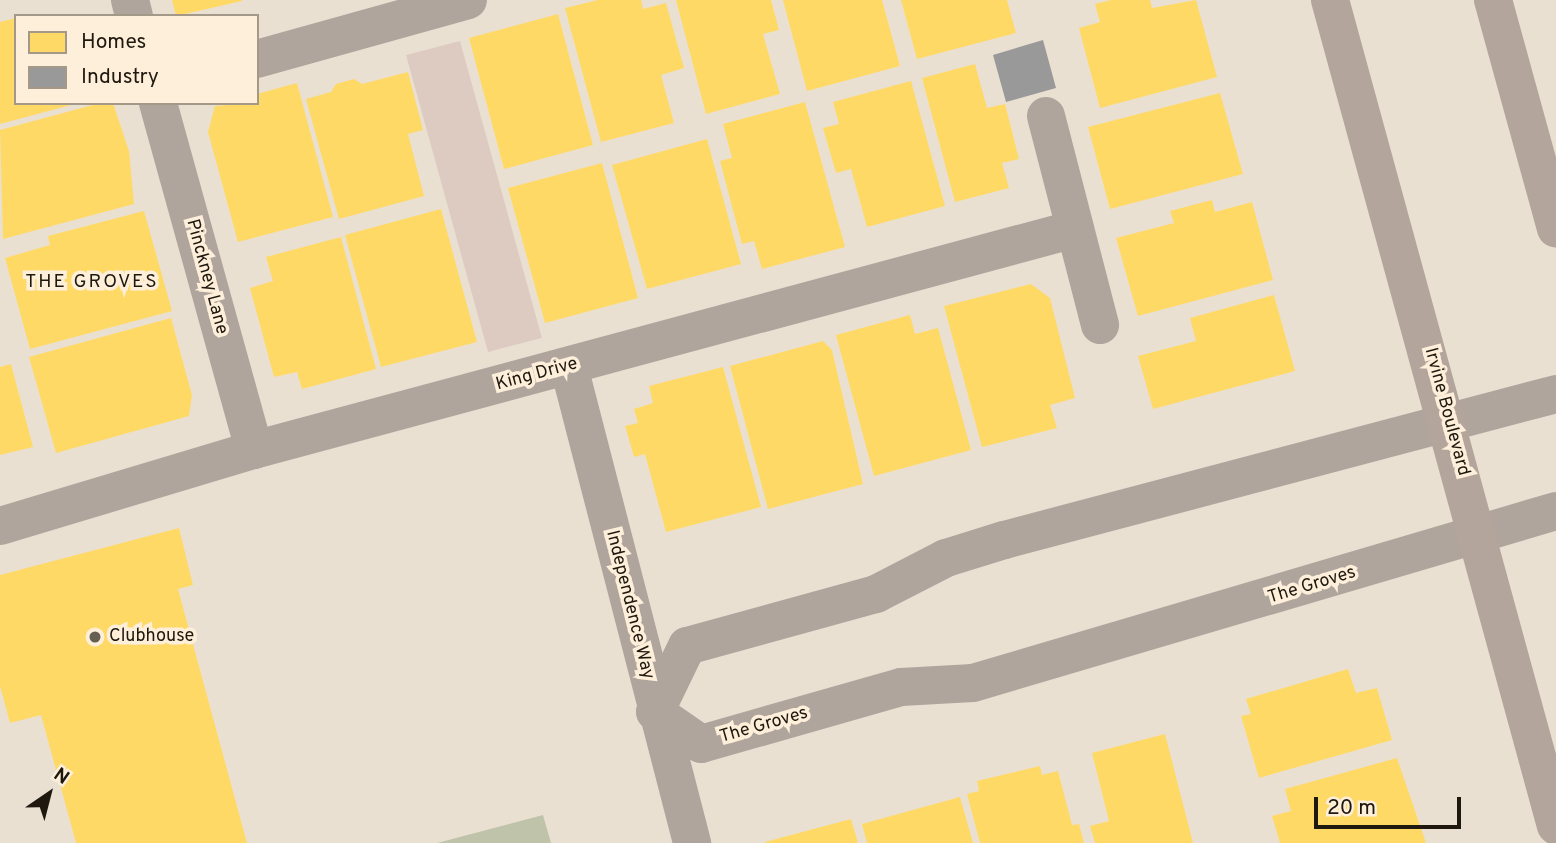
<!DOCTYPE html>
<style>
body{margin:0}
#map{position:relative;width:1556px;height:843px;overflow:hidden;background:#eae0d2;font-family:Overpass,sans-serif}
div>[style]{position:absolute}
.green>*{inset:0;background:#ddcbc2}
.water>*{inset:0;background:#bfc3a9}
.homes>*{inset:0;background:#ffd966}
.industry>*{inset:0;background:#999}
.minor>*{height:38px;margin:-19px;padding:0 19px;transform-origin:19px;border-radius:19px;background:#b0a59d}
.major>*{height:38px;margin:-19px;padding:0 19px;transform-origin:19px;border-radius:19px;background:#b3a59b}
.dots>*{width:19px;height:19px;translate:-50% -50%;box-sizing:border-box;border:4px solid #feefda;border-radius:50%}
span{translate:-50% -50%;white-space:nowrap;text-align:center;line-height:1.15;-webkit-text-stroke:7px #feefda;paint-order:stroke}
.street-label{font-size:18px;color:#1e180e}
.poi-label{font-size:18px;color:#1e180e}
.left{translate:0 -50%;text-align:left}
.neighbourhood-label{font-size:19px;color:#1e180e;letter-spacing:2px}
.legend{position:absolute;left:14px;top:14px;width:245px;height:91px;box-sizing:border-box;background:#feefda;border:2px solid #a49988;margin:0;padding:9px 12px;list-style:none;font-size:21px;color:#1e180e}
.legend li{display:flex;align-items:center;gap:14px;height:35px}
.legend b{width:35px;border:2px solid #a49988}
.north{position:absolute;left:14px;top:759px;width:70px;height:70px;-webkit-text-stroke:5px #feefda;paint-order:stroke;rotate:35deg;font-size:19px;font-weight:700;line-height:28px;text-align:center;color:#1e180e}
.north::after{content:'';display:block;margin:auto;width:24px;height:32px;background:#1e180e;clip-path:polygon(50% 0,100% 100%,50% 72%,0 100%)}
.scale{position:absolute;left:1314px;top:797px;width:147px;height:32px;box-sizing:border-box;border:4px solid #1e180e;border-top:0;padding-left:9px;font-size:21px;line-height:24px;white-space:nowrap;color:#1e180e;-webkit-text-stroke:5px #feefda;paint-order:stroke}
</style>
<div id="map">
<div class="green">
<i style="clip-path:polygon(460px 41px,542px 338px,488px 352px,406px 55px)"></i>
</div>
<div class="water">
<i style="clip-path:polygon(543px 815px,551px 843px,437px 843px)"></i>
</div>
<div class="homes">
<i style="clip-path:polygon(172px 0,242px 0,242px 1px,176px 16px)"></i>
<i style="clip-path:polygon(598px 0,641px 0,643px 9px,666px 3px,684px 68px,661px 75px,674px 123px,601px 142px,565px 8px)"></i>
<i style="clip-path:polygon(676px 0,771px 0,779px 30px,763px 34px,780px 94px,706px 114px)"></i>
<i style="clip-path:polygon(783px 0,882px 0,900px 66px,807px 91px)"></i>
<i style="clip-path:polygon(901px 0,1007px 0,1016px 33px,917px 59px)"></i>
<i style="clip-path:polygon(1111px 0,1150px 0,1152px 8px,1196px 0,1217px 77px,1100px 108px,1079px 28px,1100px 22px,1095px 4px)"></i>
<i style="clip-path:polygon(558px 14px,593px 145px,504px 169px,469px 38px)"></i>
<i style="clip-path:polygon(16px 18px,16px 103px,75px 104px,0 124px,0 22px)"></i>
<i style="clip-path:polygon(975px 64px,987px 108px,1005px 104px,1019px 159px,1002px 163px,1009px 188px,955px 202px,922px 78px)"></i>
<i style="clip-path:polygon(408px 72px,423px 130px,408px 134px,424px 196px,339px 219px,306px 99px,331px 92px,336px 84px,354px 79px,362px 84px)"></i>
<i style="clip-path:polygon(911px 81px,945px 206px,867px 227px,851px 169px,836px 173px,823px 128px,839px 124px,833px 102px)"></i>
<i style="clip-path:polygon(297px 83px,333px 217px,238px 242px,208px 132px,215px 106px,257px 103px,257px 94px)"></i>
<i style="clip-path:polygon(1220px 93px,1243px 174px,1110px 209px,1088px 127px)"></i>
<i style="clip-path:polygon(805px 102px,845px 247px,762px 269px,754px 241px,742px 244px,720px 161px,732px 158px,723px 124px)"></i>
<i style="clip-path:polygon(100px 103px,113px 103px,129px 151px,134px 204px,3px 239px,0 130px)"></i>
<i style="clip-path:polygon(707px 139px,741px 264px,647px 289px,612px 165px)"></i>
<i style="clip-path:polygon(602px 163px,638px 298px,545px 323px,508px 188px)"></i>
<i style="clip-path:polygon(1212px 200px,1215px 212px,1252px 202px,1273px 280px,1138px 316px,1116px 238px,1174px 223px,1170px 211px)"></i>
<i style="clip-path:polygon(441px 209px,477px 342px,381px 367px,345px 235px)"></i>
<i style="clip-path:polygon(144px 211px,172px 311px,30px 349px,5px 258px,50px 245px,48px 236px)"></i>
<i style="clip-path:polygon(341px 237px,376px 369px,302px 389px,297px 372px,274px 377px,250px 288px,273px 281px,266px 257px)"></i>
<i style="clip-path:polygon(1031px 284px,1050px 298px,1075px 398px,1050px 405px,1057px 428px,982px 447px,944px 306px)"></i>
<i style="clip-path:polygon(1274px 295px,1295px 371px,1153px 409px,1138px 356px,1196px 341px,1190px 318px)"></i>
<i style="clip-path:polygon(910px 315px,915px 334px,938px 328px,971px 450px,874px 476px,836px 335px)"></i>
<i style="clip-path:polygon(171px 318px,192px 395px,189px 416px,56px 453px,29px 357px)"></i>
<i style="clip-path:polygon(823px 341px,832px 350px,863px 484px,768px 509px,730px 366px)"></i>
<i style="clip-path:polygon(11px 364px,33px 447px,0 455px,0 367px)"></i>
<i style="clip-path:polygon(723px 367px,761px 507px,666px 532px,645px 454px,634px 457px,625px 426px,638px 423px,634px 409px,653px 403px,649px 386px)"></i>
<i style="clip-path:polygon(179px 528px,193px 585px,178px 589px,247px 843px,76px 843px,41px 715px,10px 723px,0 686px,0 575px)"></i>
<i style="clip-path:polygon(1348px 669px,1356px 693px,1377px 688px,1392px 740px,1259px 778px,1241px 716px,1251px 714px,1246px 699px)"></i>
<i style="clip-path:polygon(1165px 734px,1193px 843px,1095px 843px,1090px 826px,1109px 821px,1092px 753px)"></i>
<i style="clip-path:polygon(1397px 758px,1426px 843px,1280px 843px,1272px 816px,1291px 811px,1285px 789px)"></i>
<i style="clip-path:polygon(1040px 766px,1042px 775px,1058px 771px,1072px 825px,1079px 824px,1084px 843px,980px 843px,967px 794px,979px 791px,977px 781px)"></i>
<i style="clip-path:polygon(960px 797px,973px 843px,867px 843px,862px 824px)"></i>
<i style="clip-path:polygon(851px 819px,858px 843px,765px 843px,765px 842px)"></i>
</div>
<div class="industry">
<i style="clip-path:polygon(1043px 40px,1056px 88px,1006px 102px,993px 55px)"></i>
</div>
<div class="minor">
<i style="left:130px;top:0;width:16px;rotate:76deg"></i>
<i style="left:257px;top:59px;width:219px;rotate:-15.6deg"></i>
<i style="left:158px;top:103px;width:360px;rotate:74.5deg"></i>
<i style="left:1046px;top:116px;width:216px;rotate:75.5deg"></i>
<i style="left:569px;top:367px;width:492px;rotate:75.5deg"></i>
<i style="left:1556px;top:394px;width:571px;rotate:165.18deg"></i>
<i style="left:1004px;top:540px;width:61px;rotate:162.8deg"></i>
<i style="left:946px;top:558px;width:79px;rotate:152.8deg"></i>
<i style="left:876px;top:594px;width:196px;rotate:164.6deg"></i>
<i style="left:687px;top:646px;width:73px;rotate:115.9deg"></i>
<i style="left:655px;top:712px;width:56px;rotate:34.8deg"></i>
<i style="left:701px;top:744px;width:208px;rotate:-15.9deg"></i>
<i style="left:901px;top:687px;width:72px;rotate:-3.2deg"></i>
<i style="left:973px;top:683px;width:608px;rotate:-16.44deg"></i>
<i style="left:0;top:526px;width:265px;rotate:-16.7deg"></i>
<i style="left:254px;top:450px;width:850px;rotate:-15.07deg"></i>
</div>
<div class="major">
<i style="left:1330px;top:0;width:856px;rotate:74.7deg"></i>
<i style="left:1493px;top:0;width:237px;rotate:74.6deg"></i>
</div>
<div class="dots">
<i style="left:95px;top:637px;background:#655e53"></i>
</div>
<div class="street-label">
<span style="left:206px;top:277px;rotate:75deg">Pinckney Lane</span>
<span style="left:537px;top:375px;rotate:-15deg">King Drive</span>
<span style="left:1446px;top:412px;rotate:75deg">Irvine Boulevard</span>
<span style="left:1312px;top:586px;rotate:-17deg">The Groves</span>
<span style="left:629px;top:605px;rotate:76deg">Independence Way</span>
<span style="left:764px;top:726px;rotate:-16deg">The Groves</span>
</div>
<div class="poi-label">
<span class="left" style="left:109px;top:637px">Clubhouse</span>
</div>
<div class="neighbourhood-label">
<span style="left:92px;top:283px">THE GROVES</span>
</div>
<ul class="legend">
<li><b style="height:19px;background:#ffd966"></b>Homes</li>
<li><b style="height:19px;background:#999"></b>Industry</li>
</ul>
<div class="north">N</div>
<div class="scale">20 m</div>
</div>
